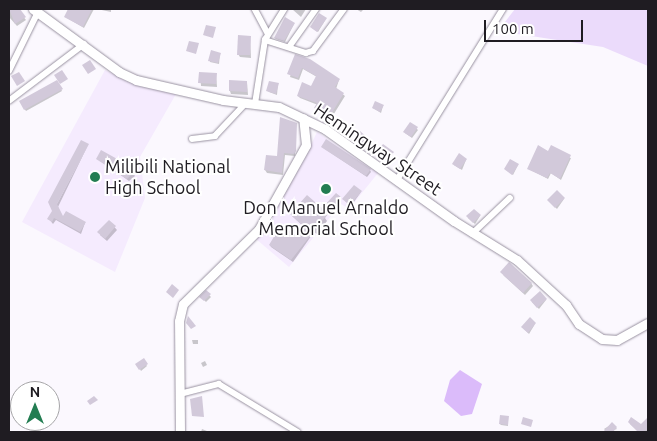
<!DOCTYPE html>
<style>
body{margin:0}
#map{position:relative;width:657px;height:441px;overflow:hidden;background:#fbf8fe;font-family:Ubuntu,sans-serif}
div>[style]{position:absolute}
.built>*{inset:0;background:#f5ebfe}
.green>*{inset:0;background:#ebdbfb}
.water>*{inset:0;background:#dbbbfa}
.shadow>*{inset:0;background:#0003}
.building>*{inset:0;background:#d2c9da}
.roads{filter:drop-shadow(0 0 1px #9992a1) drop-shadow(0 0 1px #9992a1)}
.street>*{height:5.5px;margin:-2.75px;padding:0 2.75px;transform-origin:2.75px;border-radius:2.75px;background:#fff}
.secondary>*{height:9px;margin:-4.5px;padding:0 4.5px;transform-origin:4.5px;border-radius:4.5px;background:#fff}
.dots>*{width:14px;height:14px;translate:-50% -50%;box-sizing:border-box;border:2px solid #fff;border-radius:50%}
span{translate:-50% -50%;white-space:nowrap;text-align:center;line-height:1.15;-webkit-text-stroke:4px #fff;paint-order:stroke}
.street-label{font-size:18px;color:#1f1c22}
.poi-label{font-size:18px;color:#1f1c22}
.left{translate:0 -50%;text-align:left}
.frame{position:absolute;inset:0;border:10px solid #1f1c22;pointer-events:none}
.north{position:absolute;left:10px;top:381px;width:50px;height:50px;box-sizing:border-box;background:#fff;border:1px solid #a5a4a7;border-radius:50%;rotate:0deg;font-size:14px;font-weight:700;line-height:20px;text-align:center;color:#1f1c22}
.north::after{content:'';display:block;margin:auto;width:18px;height:22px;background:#237d52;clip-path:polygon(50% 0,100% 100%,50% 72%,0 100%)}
.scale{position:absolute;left:484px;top:20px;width:99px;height:22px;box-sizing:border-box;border:2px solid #1f1c22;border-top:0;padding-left:6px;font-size:15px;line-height:18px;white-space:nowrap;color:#1f1c22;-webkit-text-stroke:4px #fff;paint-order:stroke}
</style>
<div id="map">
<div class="built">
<i style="clip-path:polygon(105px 70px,131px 83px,176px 94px,140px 157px,145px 198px,115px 272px,22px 222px)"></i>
<i style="clip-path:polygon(317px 132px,378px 173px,349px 209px,341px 204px,289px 267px,256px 239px,304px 160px)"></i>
</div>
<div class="green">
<i style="clip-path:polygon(515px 9px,648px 9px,648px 66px,603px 47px,498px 31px)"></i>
</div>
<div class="water">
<i style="clip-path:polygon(460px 370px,482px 384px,472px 414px,461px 416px,444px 401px,450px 380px)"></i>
</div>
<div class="shadow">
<i style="clip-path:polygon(9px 9px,17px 9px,26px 20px,17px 26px,9px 17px)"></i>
<i style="clip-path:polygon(70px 9px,94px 9px,84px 28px,67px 18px)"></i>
<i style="clip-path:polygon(97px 9px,111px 9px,111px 12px)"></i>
<i style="clip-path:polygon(292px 9px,306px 9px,301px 17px)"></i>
<i style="clip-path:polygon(356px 9px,364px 9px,361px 12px)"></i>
<i style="clip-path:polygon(326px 19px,318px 32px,312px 28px)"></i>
<i style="clip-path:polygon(294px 24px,285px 42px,276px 39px,275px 38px)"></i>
<i style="clip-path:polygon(250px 37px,251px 58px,240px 57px,238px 54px)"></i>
<i style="clip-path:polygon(220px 54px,219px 64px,210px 62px,210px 61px)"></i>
<i style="clip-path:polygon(296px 56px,339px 80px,336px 89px,345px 96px,332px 117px,317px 111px,318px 105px,300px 98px,298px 96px,311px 87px,317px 77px,303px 69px,299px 80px,290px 77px)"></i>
<i style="clip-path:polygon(200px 73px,216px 74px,217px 87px,201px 86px)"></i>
<i style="clip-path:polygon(57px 81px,62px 91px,26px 111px,20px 102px)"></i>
<i style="clip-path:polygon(247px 82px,248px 95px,231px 94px,230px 91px)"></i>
<i style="clip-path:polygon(278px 84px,277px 95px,269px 92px,268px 91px)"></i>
<i style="clip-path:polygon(383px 106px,381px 113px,373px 108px)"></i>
<i style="clip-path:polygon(410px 123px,418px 130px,412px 138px,405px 133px)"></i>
<i style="clip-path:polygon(296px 124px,295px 156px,285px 155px,283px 175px,267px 173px,265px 170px,278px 157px)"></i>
<i style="clip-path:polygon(88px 145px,58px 207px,63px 219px,85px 223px,81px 234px,56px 220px,53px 224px,49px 219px)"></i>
<i style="clip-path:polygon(322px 147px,370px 170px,371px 172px,367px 177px)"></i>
<i style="clip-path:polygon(548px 152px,571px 158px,561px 180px,551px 173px,548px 179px,529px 169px)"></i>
<i style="clip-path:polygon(98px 159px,133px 173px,135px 176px,129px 181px)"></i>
<i style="clip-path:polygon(466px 160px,462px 170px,454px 165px)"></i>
<i style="clip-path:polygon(518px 165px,513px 175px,505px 169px)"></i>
<i style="clip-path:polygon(361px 192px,351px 206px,345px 201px)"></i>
<i style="clip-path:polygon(340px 198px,325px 218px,327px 221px,317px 234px,314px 232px,293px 262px,271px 247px,270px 245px,296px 237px,304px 227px,292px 216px,322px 210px)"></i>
<i style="clip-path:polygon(564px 199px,557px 209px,550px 202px)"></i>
<i style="clip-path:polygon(480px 216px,475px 224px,468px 218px)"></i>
<i style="clip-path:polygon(109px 221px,117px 230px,107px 241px,100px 235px)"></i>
<i style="clip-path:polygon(503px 275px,531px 283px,533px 286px,525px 295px)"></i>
<i style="clip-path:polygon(206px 292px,211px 297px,206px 302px,202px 298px)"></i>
<i style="clip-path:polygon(546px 300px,539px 309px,532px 302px)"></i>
<i style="clip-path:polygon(535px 324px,529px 334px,524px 329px)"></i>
<i style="clip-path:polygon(192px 340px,198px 340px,198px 344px,193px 344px)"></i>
<i style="clip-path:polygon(143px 360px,147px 366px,141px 371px,137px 364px)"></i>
<i style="clip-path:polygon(205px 361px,207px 365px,203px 367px,201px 363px)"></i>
<i style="clip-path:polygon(508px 417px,508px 426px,501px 425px,500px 424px)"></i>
<i style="clip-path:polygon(648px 419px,648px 432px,639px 432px,630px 424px,642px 425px)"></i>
<i style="clip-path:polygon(612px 424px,617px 429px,607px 432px,604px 429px)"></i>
<i style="clip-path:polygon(202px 429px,207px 431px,207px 432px,201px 432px)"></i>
</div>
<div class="building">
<i style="clip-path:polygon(9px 9px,20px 9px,26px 17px,15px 24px)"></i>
<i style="clip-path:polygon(68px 9px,92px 9px,83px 27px,64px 17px)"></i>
<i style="clip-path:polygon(319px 13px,327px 18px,317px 32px,310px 27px)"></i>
<i style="clip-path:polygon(285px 17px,295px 23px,284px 41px,274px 38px)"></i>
<i style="clip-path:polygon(206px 25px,216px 27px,213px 38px,203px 35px)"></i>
<i style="clip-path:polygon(238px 35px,251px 36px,250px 55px,237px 55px)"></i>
<i style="clip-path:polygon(189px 41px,199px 43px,196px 54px,186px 51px)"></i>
<i style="clip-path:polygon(211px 50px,221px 53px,218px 63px,208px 61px)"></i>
<i style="clip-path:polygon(295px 54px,310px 59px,340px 79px,335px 87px,344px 93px,330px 116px,314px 108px,317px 103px,297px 96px,302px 82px,311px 86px,316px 76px,302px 68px,298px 78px,287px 74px)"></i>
<i style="clip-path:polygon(90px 60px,96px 69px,88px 74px,82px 65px)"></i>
<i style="clip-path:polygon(62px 70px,68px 79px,60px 84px,54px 75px)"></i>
<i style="clip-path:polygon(19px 72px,25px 81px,17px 86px,11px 76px)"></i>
<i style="clip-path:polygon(199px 72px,217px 73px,216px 84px,198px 83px)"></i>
<i style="clip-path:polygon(57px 80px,63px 89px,24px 110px,19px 101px)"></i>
<i style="clip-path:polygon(229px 80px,247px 81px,247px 92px,229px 91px)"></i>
<i style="clip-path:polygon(269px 81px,279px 83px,276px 94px,266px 91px)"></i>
<i style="clip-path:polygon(375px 101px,384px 105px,380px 112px,372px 108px)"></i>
<i style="clip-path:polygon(280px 117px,297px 123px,296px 151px,294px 154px,284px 153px,282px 173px,264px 170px,266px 155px,277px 156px)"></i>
<i style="clip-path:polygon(410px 122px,418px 127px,411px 137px,403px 132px)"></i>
<i style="clip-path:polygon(360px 131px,369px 139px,362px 147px,353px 139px)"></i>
<i style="clip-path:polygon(326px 139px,371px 169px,366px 176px,321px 147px)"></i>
<i style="clip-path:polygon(81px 140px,89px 144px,57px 204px,63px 216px,66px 211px,86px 222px,80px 232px,54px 218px,52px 222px,47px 219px,52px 211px,48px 202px)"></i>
<i style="clip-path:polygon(383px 144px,394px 152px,387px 161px,376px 153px)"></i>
<i style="clip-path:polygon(538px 145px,548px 151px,551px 145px,571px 155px,560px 179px,550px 173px,547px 178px,527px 169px)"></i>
<i style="clip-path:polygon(101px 150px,128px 165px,134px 172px,127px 179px,96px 159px)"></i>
<i style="clip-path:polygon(459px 153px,467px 159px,460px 169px,452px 164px)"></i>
<i style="clip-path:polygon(510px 159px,519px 164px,512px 175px,504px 169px)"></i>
<i style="clip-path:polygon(354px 185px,362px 191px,350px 205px,342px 199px)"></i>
<i style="clip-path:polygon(557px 190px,565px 198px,555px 208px,547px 200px)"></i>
<i style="clip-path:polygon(336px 193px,341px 197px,291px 260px,269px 245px,281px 225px,296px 235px,303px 226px,290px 214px,307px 195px,322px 208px)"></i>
<i style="clip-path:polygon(474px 209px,481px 215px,473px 223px,466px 216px)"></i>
<i style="clip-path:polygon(109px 220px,116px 226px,105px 239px,97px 232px)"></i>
<i style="clip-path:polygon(509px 262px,532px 283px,523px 293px,500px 272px)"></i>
<i style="clip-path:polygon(172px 284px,179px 290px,173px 298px,166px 292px)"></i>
<i style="clip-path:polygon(206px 290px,211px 294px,204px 301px,199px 297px)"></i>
<i style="clip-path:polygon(540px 291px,547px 299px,537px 308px,530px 300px)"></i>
<i style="clip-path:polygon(188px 316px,196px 326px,191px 329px,186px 323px)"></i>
<i style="clip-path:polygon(530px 317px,536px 323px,528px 333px,521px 327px)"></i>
<i style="clip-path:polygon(144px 358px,148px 364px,139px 370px,135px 364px)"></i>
<i style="clip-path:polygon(94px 396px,98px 400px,90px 405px,87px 401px)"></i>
<i style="clip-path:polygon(202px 396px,204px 417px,192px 416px,190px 399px)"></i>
<i style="clip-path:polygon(500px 415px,509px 416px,508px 425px,499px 424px)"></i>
<i style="clip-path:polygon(523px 417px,533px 420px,531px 427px,521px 424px)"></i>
<i style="clip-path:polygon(631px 417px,641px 424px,648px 417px,648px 430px,638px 432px,628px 422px)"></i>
<i style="clip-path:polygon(612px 422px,617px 427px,613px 432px,603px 432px)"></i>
</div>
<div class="roads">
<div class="street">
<i style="left:255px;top:9px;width:27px;rotate:62deg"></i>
<i style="left:265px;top:40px;width:43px;rotate:17.6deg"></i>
<i style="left:306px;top:53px;width:7px;rotate:-16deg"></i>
<i style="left:313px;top:51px;width:52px;rotate:-53.6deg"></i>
<i style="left:289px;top:47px;width:47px;rotate:-54.6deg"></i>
<i style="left:9px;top:71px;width:66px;rotate:-63.8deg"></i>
<i style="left:9px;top:101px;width:94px;rotate:-37.2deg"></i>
<i style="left:255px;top:104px;width:65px;rotate:-81.1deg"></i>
<i style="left:265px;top:40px;width:36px;rotate:-58deg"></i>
<i style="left:192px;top:139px;width:23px;rotate:-7deg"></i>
<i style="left:215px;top:136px;width:45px;rotate:-46.8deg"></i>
<i style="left:397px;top:180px;width:201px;rotate:-58.2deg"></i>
<i style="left:472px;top:234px;width:52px;rotate:-43.5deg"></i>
<i style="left:180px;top:394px;width:40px;rotate:-14.4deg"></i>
<i style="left:219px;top:384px;width:92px;rotate:31.3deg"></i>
</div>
<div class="secondary">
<i style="left:33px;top:9px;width:107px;rotate:36.2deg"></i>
<i style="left:119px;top:72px;width:19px;rotate:25deg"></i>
<i style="left:136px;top:80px;width:89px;rotate:12.9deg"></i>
<i style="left:223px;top:100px;width:56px;rotate:7.1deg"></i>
<i style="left:279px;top:107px;width:51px;rotate:25.6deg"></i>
<i style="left:325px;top:129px;width:158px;rotate:35.5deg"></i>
<i style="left:454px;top:221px;width:74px;rotate:31.8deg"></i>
<i style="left:517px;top:260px;width:67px;rotate:42.6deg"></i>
<i style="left:566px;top:305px;width:23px;rotate:56deg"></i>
<i style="left:579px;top:324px;width:27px;rotate:33deg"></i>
<i style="left:602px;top:339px;width:15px;rotate:4deg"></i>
<i style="left:617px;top:340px;width:35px;rotate:-29deg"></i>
<i style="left:180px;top:432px;width:111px;rotate:-90.5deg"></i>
<i style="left:179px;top:321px;width:17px;rotate:-77deg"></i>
<i style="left:183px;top:304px;width:107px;rotate:-44.6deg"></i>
<i style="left:259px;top:229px;width:96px;rotate:-60.8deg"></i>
<i style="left:306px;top:145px;width:27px;rotate:-96deg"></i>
</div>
</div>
<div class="dots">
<i style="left:95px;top:177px;background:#237d52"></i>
<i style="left:326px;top:189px;background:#237d52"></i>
</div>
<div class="street-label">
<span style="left:378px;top:149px;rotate:34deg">Hemingway Street</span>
</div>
<div class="poi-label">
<span class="left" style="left:105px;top:177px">Milibili National<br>High School</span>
<span style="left:326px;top:218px">Don Manuel Arnaldo<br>Memorial School</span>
</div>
<div class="frame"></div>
<div class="north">N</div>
<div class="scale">100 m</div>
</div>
